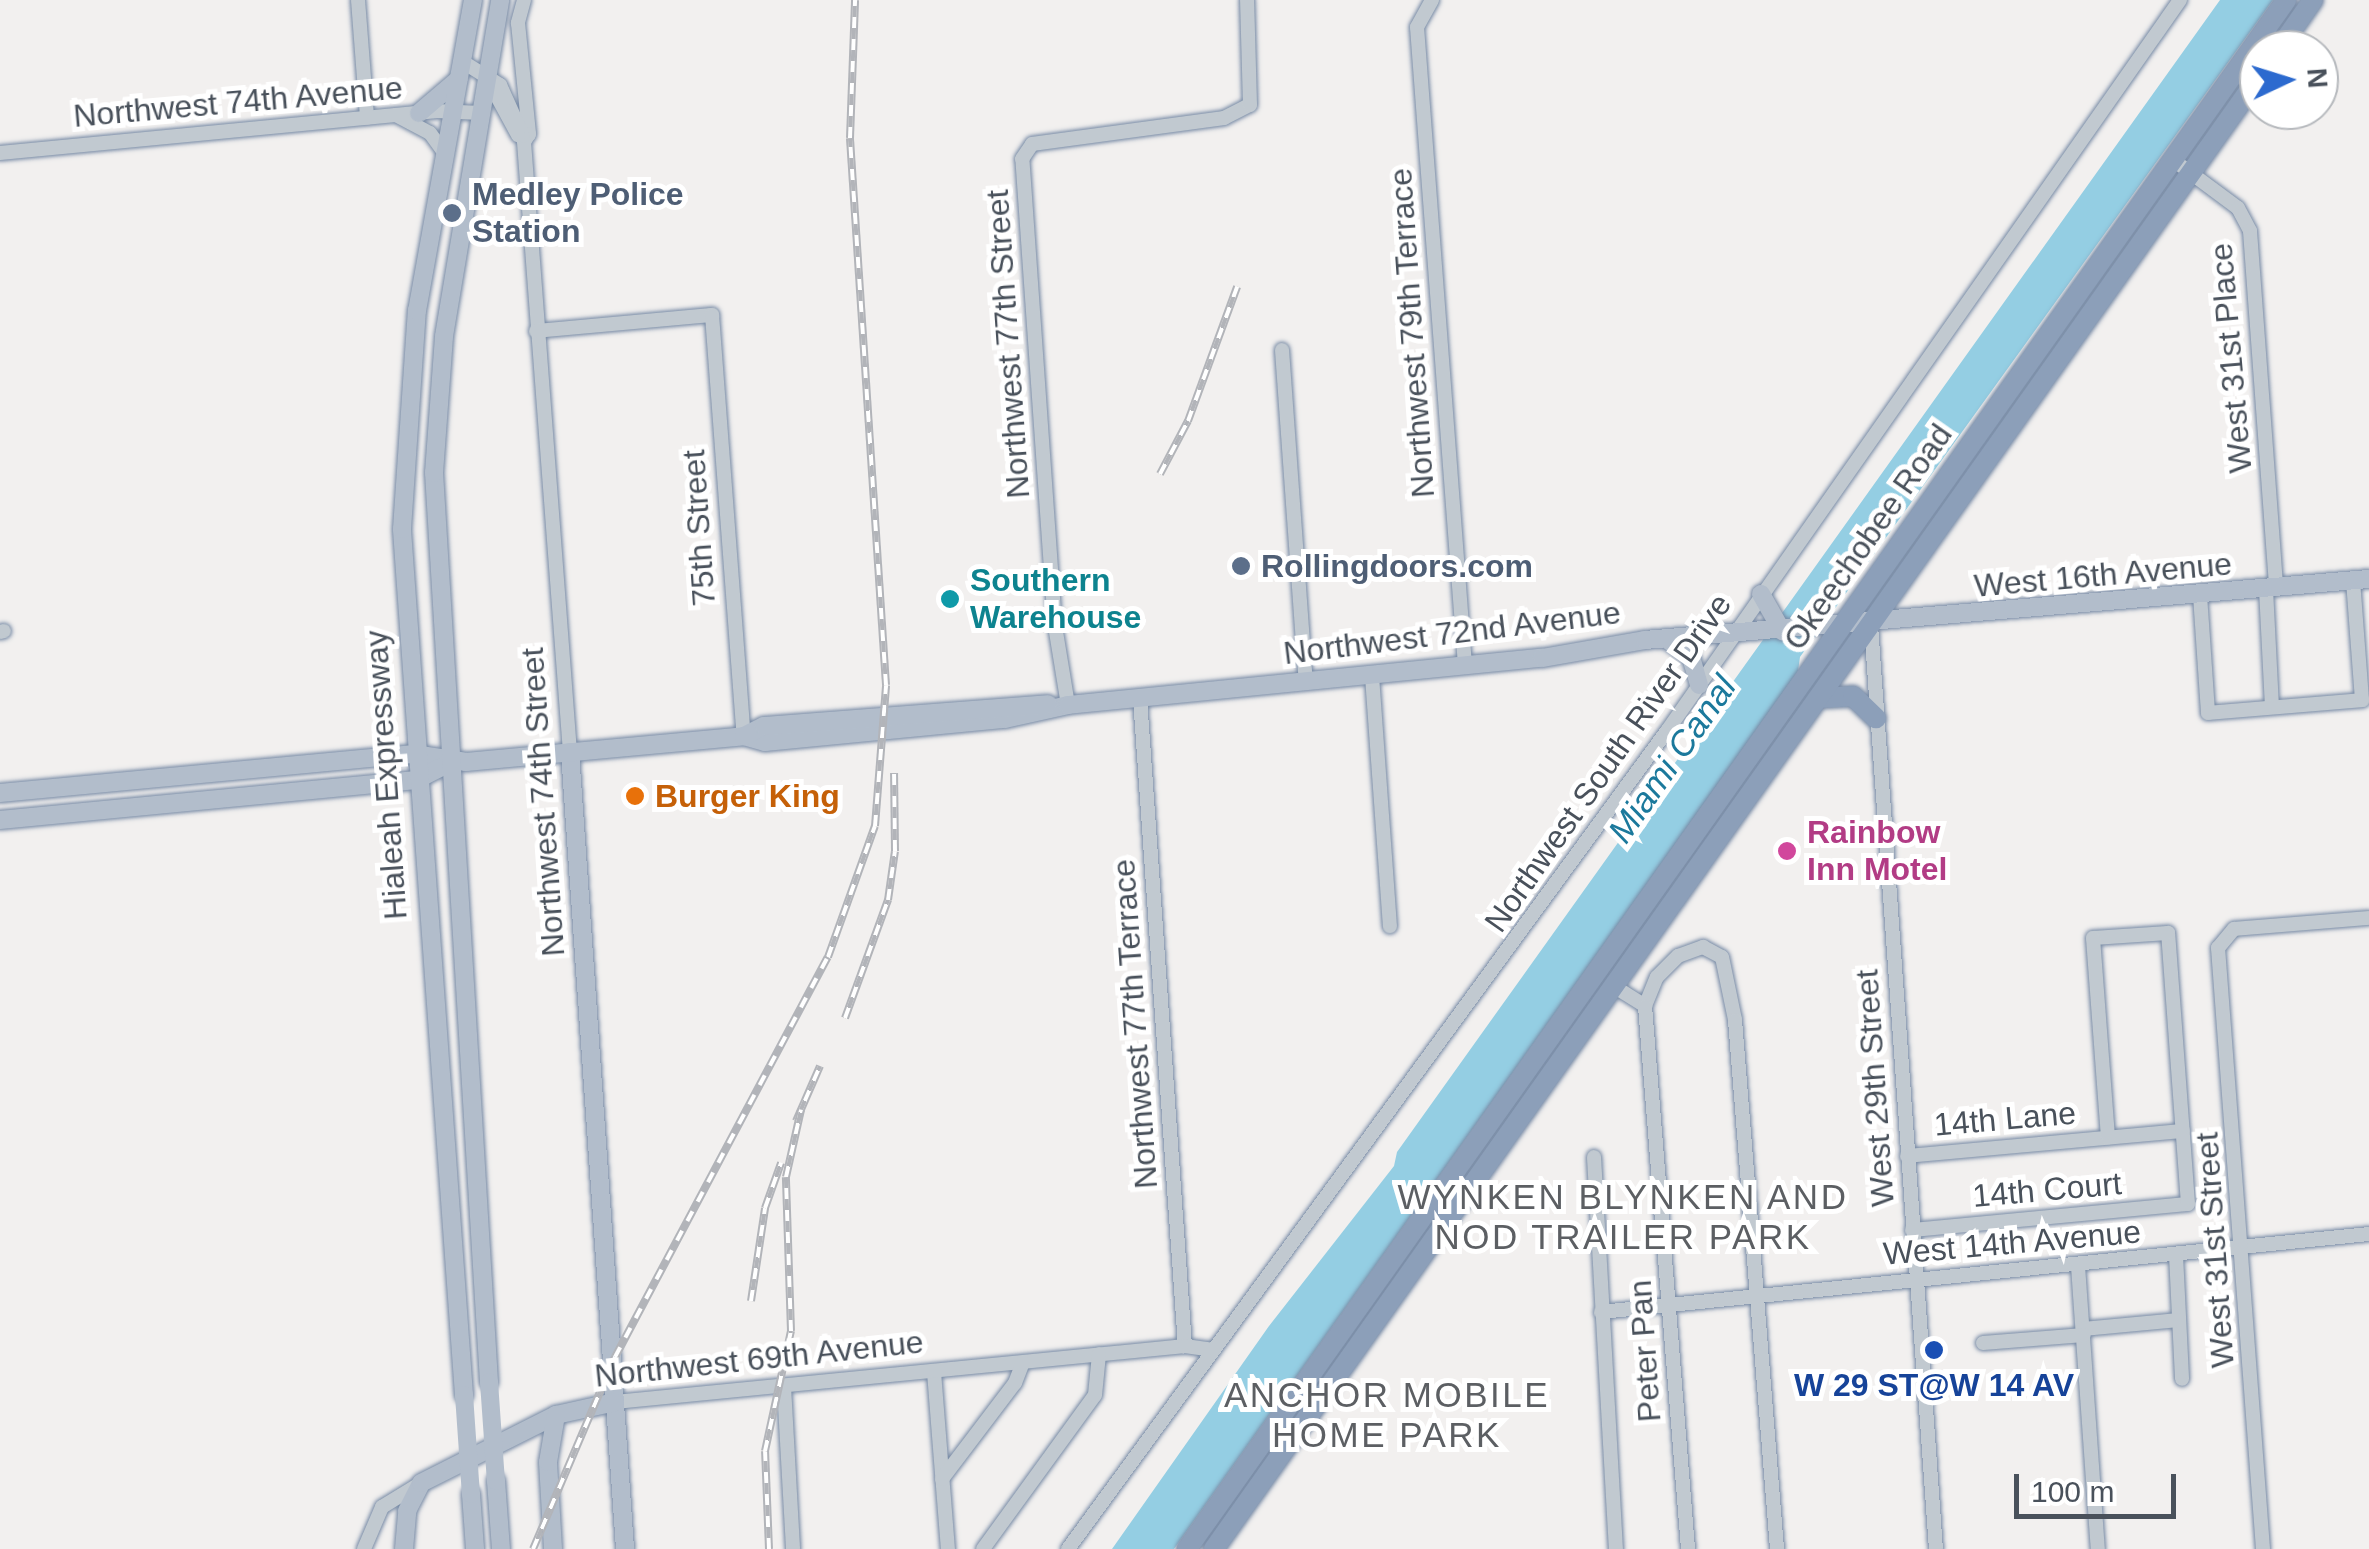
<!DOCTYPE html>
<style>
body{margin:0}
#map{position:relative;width:2369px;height:1549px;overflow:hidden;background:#f2f0ef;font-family:Arial,sans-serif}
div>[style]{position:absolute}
.water>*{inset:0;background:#94cee3}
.roads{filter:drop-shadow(0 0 2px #778aa5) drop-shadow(0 0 2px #778aa5)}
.minor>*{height:14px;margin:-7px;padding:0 7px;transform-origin:7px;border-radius:7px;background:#c1c9d0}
.major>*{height:18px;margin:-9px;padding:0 9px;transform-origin:9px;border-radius:9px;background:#b2bdcb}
.highway>*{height:20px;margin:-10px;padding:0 10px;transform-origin:10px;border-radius:10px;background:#8c9fb9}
.rail>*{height:8px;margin-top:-4px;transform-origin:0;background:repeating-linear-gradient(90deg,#fff 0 11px,#b2b4b9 0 22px);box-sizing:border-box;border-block:2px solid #b2b4b9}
.major-bridge>*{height:18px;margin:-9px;padding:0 9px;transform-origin:9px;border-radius:9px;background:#b2bdcb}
.dots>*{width:28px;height:28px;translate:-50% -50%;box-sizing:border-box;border:5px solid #fff;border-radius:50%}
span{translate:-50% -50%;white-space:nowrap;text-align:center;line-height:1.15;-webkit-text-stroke:10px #fff;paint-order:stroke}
.street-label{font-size:32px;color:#49515b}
.service-label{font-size:32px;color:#4e5e75;font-weight:700}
.left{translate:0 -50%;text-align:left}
.culture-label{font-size:32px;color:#0d838f;font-weight:700}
.food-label{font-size:32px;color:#c56008;font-weight:700}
.hotel-label{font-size:32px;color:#b23c85;font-weight:700}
.transit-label{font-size:32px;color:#164399;font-weight:700}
.water-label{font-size:35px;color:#1b799c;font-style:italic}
.neighbourhood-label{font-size:35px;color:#5c5f63;letter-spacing:2.5px}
.north{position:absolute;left:2239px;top:30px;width:100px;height:100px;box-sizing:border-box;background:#fff;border:2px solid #b6b9bd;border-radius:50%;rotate:86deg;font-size:28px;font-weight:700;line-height:40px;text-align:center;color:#49515b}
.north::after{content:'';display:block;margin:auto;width:35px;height:45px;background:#2c6acf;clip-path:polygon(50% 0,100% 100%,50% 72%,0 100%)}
.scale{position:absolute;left:2014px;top:1474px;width:162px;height:45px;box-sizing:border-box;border:5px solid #49515b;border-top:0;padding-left:12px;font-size:30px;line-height:35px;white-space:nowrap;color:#49515b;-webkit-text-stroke:8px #fff;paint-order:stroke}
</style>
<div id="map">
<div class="water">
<i style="clip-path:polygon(2220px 0,2273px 0,1800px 657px,1798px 671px,1174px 1549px,1112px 1549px,1269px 1326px,1394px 1166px,1397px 1152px)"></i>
</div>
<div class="roads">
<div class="minor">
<i style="left:358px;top:0;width:118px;rotate:85.6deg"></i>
<i style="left:524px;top:0;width:24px;rotate:105deg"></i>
<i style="left:518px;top:23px;width:112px;rotate:84.3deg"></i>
<i style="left:529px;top:134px;width:9px;rotate:122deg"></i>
<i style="left:524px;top:142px;width:612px;rotate:85.69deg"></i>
<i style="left:1432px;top:0;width:31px;rotate:119deg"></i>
<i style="left:1417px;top:27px;width:641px;rotate:85.7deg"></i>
<i style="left:463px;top:62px;width:44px;rotate:31.9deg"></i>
<i style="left:500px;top:85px;width:56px;rotate:65.7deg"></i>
<i style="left:488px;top:80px;width:63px;rotate:61.4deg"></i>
<i style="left:396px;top:115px;width:38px;rotate:28deg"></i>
<i style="left:430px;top:133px;width:24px;rotate:54deg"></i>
<i style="left:0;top:153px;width:439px;rotate:-5.5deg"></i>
<i style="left:437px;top:111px;width:44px;rotate:2.6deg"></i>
<i style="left:2172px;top:159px;width:82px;rotate:36.6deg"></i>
<i style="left:2238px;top:208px;width:26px;rotate:62deg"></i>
<i style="left:2250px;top:231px;width:358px;rotate:85.8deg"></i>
<i style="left:536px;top:331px;width:177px;rotate:-5.2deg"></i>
<i style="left:712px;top:315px;width:422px;rotate:85.7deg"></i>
<i style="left:1282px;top:350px;width:333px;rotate:85.9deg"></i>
<i style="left:2266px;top:589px;width:118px;rotate:87.1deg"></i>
<i style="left:2200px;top:595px;width:118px;rotate:86.1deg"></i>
<i style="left:2208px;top:713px;width:155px;rotate:-4.8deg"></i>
<i style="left:2362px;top:700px;width:119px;rotate:-94.3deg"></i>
<i style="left:1871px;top:625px;width:926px;rotate:85.98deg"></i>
<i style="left:0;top:632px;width:4px;rotate:-14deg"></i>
<i style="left:1372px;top:676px;width:251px;rotate:85.9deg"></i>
<i style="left:1140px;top:698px;width:650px;rotate:86.03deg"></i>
<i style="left:1068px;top:705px;width:80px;rotate:-99.3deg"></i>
<i style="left:1055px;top:626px;width:468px;rotate:-94deg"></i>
<i style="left:1022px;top:159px;width:18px;rotate:-56deg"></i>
<i style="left:1032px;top:144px;width:194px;rotate:-7.7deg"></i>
<i style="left:1224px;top:118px;width:29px;rotate:-27deg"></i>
<i style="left:1250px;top:105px;width:105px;rotate:-91.6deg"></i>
<i style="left:1615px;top:987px;width:36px;rotate:32deg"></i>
<i style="left:1645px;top:1006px;width:31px;rotate:-68deg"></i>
<i style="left:1657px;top:977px;width:30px;rotate:-45deg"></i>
<i style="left:1678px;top:956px;width:27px;rotate:-20deg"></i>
<i style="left:1703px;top:947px;width:21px;rotate:28deg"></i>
<i style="left:1722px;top:957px;width:64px;rotate:78.3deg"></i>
<i style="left:1735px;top:1020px;width:531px;rotate:85.46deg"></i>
<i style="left:1645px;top:1006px;width:545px;rotate:85.47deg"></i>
<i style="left:1907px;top:1156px;width:277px;rotate:-5.2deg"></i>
<i style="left:1594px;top:1157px;width:393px;rotate:86.8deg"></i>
<i style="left:1912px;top:1230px;width:277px;rotate:-5.4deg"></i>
<i style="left:2188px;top:1204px;width:272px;rotate:-94.2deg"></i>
<i style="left:2168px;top:933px;width:75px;rotate:176.2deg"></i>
<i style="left:2093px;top:938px;width:200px;rotate:85.7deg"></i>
<i style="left:2176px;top:1255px;width:124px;rotate:87.2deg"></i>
<i style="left:2078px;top:1266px;width:284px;rotate:86deg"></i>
<i style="left:1601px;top:1312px;width:772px;rotate:-5.8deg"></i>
<i style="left:2083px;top:1329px;width:96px;rotate:-5.4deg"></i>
<i style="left:1983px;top:1343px;width:101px;rotate:-4.5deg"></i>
<i style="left:934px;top:1372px;width:178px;rotate:85.5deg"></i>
<i style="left:784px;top:1387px;width:162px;rotate:86.8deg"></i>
<i style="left:615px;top:1402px;width:573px;rotate:-5.61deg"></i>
<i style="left:1185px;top:1346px;width:27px;rotate:8deg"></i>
<i style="left:942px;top:1479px;width:121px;rotate:-52.8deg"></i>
<i style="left:1015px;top:1383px;width:22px;rotate:-69deg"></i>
<i style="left:364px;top:1549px;width:46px;rotate:-66.8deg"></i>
<i style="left:382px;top:1507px;width:46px;rotate:-31.6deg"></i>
<i style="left:983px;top:1549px;width:190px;rotate:-54deg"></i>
<i style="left:1095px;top:1395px;width:41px;rotate:-84.4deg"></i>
<i style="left:1068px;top:1549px;width:1014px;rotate:-53.79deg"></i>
<i style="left:1667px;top:731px;width:893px;rotate:-54.94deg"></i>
<i style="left:2263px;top:1549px;width:603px;rotate:-94.28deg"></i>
<i style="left:2218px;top:948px;width:25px;rotate:-50deg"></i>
<i style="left:2234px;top:929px;width:135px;rotate:-4.7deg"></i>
</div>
<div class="major">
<i style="left:419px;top:113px;width:52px;rotate:-40.4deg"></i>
<i style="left:1761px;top:594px;width:43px;rotate:60.4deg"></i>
<i style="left:1665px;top:638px;width:32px;rotate:36deg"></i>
<i style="left:1691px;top:657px;width:29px;rotate:74deg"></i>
<i style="left:744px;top:736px;width:22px;rotate:16deg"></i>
<i style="left:765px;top:742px;width:241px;rotate:-5.5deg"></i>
<i style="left:1005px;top:719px;width:65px;rotate:-12.5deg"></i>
<i style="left:1068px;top:705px;width:476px;rotate:-5.7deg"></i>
<i style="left:1542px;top:658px;width:105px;rotate:-9.9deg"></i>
<i style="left:1645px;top:640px;width:727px;rotate:-4.82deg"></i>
<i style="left:570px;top:752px;width:799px;rotate:86.05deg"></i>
<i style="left:0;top:793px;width:416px;rotate:-5.4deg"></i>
<i style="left:414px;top:754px;width:53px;rotate:8.7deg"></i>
<i style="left:466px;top:762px;width:279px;rotate:-5.3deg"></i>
<i style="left:744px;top:736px;width:22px;rotate:-27deg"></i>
<i style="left:764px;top:726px;width:285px;rotate:-4.4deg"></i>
<i style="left:0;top:820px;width:418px;rotate:-5.5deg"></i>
<i style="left:416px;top:780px;width:36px;rotate:-27deg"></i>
<i style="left:489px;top:1382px;width:911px;rotate:-93.46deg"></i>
<i style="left:434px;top:473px;width:137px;rotate:-85.8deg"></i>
<i style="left:444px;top:336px;width:341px;rotate:-80.5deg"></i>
<i style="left:464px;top:1395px;width:868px;rotate:-94.1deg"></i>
<i style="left:402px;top:529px;width:219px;rotate:-86.1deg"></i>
<i style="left:417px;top:311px;width:316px;rotate:-79.8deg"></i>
<i style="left:496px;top:1481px;width:68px;rotate:85.8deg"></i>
<i style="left:471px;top:1494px;width:55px;rotate:85.8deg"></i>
<i style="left:404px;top:1549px;width:38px;rotate:-85deg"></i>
<i style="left:407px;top:1511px;width:31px;rotate:-63deg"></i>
<i style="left:421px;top:1483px;width:151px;rotate:-26.7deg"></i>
<i style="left:556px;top:1415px;width:60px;rotate:-12.4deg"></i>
<i style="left:553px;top:1549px;width:87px;rotate:-93.3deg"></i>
<i style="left:548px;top:1462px;width:48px;rotate:-80.3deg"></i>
</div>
<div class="highway">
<i style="left:2278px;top:50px;width:61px;rotate:-55deg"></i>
<i style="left:1819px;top:698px;width:34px;rotate:-3deg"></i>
<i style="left:1853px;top:696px;width:32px;rotate:44deg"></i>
<i style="left:1187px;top:1549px;width:1899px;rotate:-54.64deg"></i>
<i style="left:1214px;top:1549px;width:1805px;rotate:-54.63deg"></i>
</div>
</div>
<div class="rail">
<i style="left:1160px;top:474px;width:60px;rotate:-62.2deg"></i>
<i style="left:1188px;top:421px;width:143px;rotate:-69.9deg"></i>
<i style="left:845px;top:1018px;width:126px;rotate:-70deg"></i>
<i style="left:888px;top:900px;width:49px;rotate:-81.9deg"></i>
<i style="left:895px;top:851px;width:78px;rotate:-90.7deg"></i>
<i style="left:796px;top:1121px;width:60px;rotate:-66.4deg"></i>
<i style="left:751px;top:1301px;width:94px;rotate:-81.4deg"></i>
<i style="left:765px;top:1208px;width:48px;rotate:-70.4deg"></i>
<i style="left:533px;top:1549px;width:209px;rotate:-66.9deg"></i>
<i style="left:615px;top:1357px;width:453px;rotate:-62deg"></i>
<i style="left:828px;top:957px;width:139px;rotate:-70.3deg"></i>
<i style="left:875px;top:826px;width:141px;rotate:-85.5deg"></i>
<i style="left:886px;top:685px;width:548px;rotate:-93.77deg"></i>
<i style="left:850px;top:138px;width:138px;rotate:-87.9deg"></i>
<i style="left:769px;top:1549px;width:98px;rotate:-92.3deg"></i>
<i style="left:765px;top:1451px;width:123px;rotate:-77.8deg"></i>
<i style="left:791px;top:1331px;width:154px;rotate:-91.9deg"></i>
<i style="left:786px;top:1177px;width:69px;rotate:-77.4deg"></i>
</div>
<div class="major-bridge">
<i style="left:489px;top:1382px;width:99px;rotate:86deg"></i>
<i style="left:464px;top:1395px;width:99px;rotate:86deg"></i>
</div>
<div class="dots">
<i style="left:452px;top:213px;background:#5c6f8a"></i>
<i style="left:1241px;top:566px;background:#5c6f8a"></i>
<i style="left:950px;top:599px;background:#0f9aa8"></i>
<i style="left:635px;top:796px;background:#e8710a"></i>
<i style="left:1787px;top:851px;background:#d1479c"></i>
<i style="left:1934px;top:1350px;background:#1a4fb4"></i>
</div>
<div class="street-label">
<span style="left:238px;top:102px;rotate:-5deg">Northwest 74th Avenue</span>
<span style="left:1412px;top:333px;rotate:-94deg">Northwest 79th Terrace</span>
<span style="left:1008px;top:344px;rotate:-94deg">Northwest 77th Street</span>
<span style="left:2231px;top:358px;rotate:-95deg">West 31st Place</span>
<span style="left:699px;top:528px;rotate:-94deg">75th Street</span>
<span style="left:1868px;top:537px;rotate:-55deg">Okeechobee Road</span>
<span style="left:2103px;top:575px;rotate:-5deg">West 16th Avenue</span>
<span style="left:1452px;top:633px;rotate:-7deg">Northwest 72nd Avenue</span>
<span style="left:1608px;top:763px;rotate:-55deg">Northwest South River Drive</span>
<span style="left:386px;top:775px;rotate:-94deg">Hialeah Expressway</span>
<span style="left:543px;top:802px;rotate:-94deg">Northwest 74th Street</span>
<span style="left:1135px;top:1024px;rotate:-94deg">Northwest 77th Terrace</span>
<span style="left:1875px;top:1088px;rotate:-94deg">West 29th Street</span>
<span style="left:2005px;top:1119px;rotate:-5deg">14th Lane</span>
<span style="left:2047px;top:1190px;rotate:-5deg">14th Court</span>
<span style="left:2012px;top:1243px;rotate:-5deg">West 14th Avenue</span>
<span style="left:2215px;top:1250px;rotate:-94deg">West 31st Street</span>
<span style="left:1645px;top:1351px;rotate:-94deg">Peter Pan</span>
<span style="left:759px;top:1359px;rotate:-6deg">Northwest 69th Avenue</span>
</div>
<div class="service-label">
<span class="left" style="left:472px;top:213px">Medley Police<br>Station</span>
<span class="left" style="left:1261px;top:566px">Rollingdoors.com</span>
</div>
<div class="culture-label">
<span class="left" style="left:970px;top:599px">Southern<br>Warehouse</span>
</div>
<div class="food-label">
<span class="left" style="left:655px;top:796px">Burger King</span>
</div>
<div class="hotel-label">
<span class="left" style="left:1807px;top:851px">Rainbow<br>Inn Motel</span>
</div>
<div class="transit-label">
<span style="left:1934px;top:1385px">W 29 ST@W 14 AV</span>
</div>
<div class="water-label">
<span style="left:1672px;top:759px;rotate:-55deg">Miami Canal</span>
</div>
<div class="neighbourhood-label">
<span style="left:1623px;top:1217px">WYNKEN BLYNKEN AND<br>NOD TRAILER PARK</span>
<span style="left:1387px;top:1415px">ANCHOR MOBILE<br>HOME PARK</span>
</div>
<div class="north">N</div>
<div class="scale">100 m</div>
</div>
